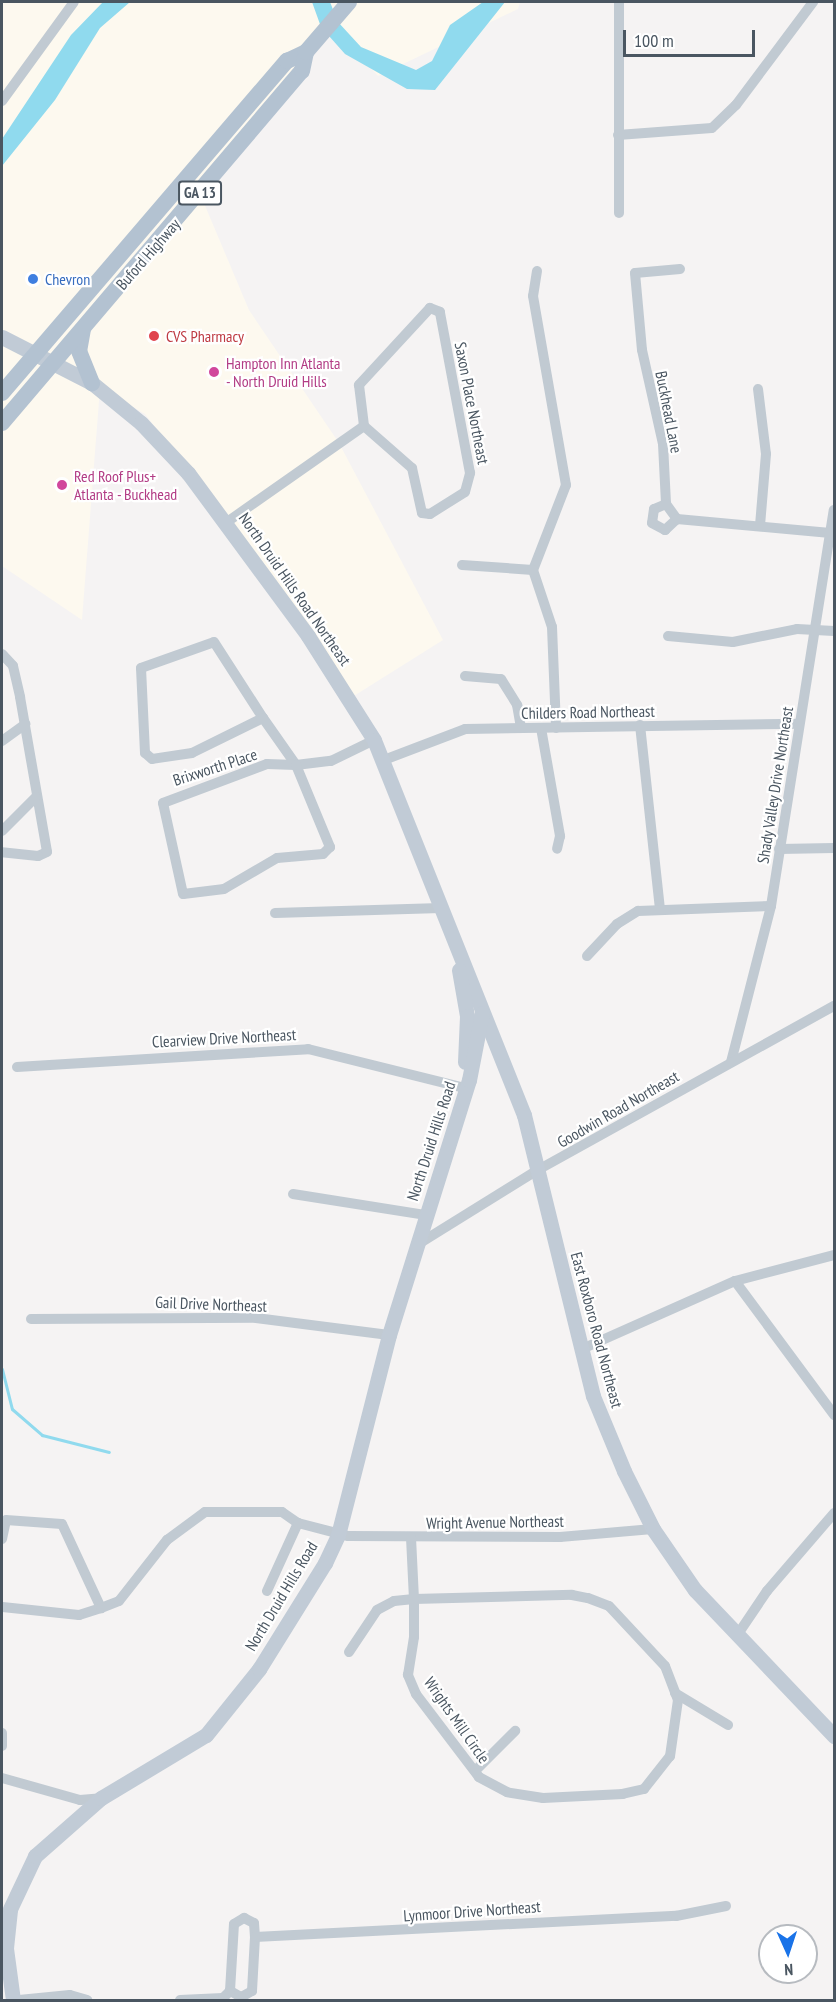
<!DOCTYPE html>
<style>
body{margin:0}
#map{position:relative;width:836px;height:2002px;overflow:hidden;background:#f5f3f3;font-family:"PT Sans Narrow",sans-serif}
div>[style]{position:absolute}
.commercial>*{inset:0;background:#fdf9ef}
.water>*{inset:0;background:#90daee}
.stream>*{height:3px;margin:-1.5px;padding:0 1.5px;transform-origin:1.5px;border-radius:1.5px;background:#90daee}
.street>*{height:10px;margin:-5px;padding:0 5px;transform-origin:5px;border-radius:5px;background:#c1cad2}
.secondary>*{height:15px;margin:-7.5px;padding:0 7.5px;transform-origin:7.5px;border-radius:7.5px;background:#c1cbd6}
.primary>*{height:16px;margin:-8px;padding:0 8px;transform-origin:8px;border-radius:8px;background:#b3c2d1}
.dots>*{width:16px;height:16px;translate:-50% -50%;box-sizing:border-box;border:3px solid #fff;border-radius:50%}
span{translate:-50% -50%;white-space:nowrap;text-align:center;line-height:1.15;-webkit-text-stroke:4.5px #fff;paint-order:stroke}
.shield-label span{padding:2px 4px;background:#fff;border:2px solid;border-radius:4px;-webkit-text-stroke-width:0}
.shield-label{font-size:15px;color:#4a5661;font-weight:700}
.street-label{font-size:16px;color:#4a5661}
.shop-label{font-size:16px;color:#366cbe}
.left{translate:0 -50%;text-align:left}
.health-label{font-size:16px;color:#be3a42}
.hotel-label{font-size:16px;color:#b23c85}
.frame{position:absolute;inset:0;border:3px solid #4a5661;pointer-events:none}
.north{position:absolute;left:758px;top:1924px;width:60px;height:60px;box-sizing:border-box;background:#fff;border:2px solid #b7bbc0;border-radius:50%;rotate:177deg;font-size:16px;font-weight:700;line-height:24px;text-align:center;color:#4a5661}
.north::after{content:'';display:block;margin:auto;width:21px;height:27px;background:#1a73e8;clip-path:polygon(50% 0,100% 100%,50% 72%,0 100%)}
.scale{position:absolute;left:623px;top:30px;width:132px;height:27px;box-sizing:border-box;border:3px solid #4a5661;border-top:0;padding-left:8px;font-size:18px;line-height:21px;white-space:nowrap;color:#4a5661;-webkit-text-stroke:4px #fff;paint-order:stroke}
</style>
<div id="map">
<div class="commercial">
<i style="clip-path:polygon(2px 2px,520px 2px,518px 9px,378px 76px,331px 25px,198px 189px,249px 310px,339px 443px,443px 640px,349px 699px,219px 509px,145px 414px,100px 388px,82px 620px,2px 566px)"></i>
</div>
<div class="water">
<i style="clip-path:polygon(103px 2px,130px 2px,100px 28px,55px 100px,2px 166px,2px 139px,71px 35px)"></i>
<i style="clip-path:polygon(312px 2px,330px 2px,338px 22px,361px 47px,416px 70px,432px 61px,450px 25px,483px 2px,505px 2px,435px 90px,407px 89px,345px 54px,321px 27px)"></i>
</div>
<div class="stream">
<i style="left:2px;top:1369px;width:41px;rotate:76deg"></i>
<i style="left:12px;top:1409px;width:40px;rotate:41deg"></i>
<i style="left:42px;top:1435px;width:69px;rotate:14.2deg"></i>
</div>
<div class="street">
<i style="left:2px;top:101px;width:122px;rotate:-54deg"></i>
<i style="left:618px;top:135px;width:94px;rotate:-4.3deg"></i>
<i style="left:712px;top:128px;width:33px;rotate:-44deg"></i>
<i style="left:736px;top:105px;width:129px;rotate:-53.2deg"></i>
<i style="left:619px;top:213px;width:211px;rotate:-90deg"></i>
<i style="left:680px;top:269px;width:45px;rotate:174.9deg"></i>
<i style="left:635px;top:273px;width:77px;rotate:84.8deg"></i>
<i style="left:642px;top:350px;width:96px;rotate:77.4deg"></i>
<i style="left:663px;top:444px;width:60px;rotate:87.1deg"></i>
<i style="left:666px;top:504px;width:19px;rotate:54deg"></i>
<i style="left:677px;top:519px;width:154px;rotate:5.2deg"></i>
<i style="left:537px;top:271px;width:25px;rotate:99deg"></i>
<i style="left:533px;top:296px;width:192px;rotate:80.1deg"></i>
<i style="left:566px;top:485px;width:91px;rotate:111.2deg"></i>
<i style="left:533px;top:570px;width:60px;rotate:71.6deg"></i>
<i style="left:552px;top:627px;width:101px;rotate:87.7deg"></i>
<i style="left:758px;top:389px;width:65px;rotate:83deg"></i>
<i style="left:766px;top:454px;width:72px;rotate:94.8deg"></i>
<i style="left:666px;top:504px;width:13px;rotate:157deg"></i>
<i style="left:654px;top:509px;width:14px;rotate:98deg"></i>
<i style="left:652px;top:523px;width:15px;rotate:28deg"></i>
<i style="left:665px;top:530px;width:16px;rotate:-43deg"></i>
<i style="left:227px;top:522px;width:167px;rotate:-35deg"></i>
<i style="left:364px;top:426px;width:64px;rotate:41.2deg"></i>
<i style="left:412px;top:468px;width:46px;rotate:77.5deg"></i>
<i style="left:422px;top:513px;width:8px;rotate:7deg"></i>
<i style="left:430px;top:514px;width:41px;rotate:-32.2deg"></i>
<i style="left:465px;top:492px;width:20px;rotate:-75deg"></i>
<i style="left:470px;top:473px;width:164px;rotate:-100.6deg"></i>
<i style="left:440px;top:312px;width:11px;rotate:-158deg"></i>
<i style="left:430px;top:308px;width:105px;rotate:132.7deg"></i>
<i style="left:359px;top:385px;width:41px;rotate:83deg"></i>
<i style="left:462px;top:565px;width:71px;rotate:4deg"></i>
<i style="left:668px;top:636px;width:65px;rotate:5.3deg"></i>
<i style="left:733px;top:642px;width:65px;rotate:-11.5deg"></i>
<i style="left:797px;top:629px;width:37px;rotate:3deg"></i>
<i style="left:214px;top:642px;width:90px;rotate:57.2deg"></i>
<i style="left:263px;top:718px;width:79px;rotate:153.8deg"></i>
<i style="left:192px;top:753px;width:40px;rotate:171.5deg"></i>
<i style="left:152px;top:759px;width:9px;rotate:-139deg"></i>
<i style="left:145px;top:753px;width:85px;rotate:-92.7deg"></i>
<i style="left:141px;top:668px;width:77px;rotate:-19.6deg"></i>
<i style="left:2px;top:654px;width:16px;rotate:47deg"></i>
<i style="left:13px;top:666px;width:32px;rotate:77deg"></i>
<i style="left:20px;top:697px;width:157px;rotate:80.1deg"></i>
<i style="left:47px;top:852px;width:10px;rotate:156deg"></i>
<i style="left:38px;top:856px;width:36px;rotate:-174deg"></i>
<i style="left:465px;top:676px;width:36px;rotate:5deg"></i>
<i style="left:501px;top:679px;width:31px;rotate:58deg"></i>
<i style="left:517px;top:705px;width:23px;rotate:80deg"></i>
<i style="left:263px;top:718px;width:57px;rotate:54.9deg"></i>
<i style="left:296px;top:765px;width:35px;rotate:-7deg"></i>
<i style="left:331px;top:761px;width:48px;rotate:-26deg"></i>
<i style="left:640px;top:725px;width:184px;rotate:83.8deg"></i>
<i style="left:541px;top:728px;width:110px;rotate:80deg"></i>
<i style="left:560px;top:836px;width:13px;rotate:103deg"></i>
<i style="left:2px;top:741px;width:29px;rotate:-36deg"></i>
<i style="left:384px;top:760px;width:87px;rotate:-20.9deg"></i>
<i style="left:465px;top:729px;width:334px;rotate:-0.9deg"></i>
<i style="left:267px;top:764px;width:29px;rotate:2deg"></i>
<i style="left:296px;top:765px;width:89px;rotate:67.5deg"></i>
<i style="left:330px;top:847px;width:10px;rotate:135deg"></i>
<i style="left:323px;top:854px;width:46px;rotate:175deg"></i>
<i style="left:277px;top:858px;width:61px;rotate:149.7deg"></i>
<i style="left:224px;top:889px;width:41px;rotate:173deg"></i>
<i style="left:183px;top:894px;width:93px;rotate:-102.4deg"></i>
<i style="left:163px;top:803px;width:111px;rotate:-20.6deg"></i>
<i style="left:2px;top:831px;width:48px;rotate:-45deg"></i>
<i style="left:779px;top:849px;width:55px;rotate:-1deg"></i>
<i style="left:275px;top:913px;width:166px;rotate:-1.7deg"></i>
<i style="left:587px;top:956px;width:44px;rotate:-46.8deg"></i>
<i style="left:617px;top:924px;width:25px;rotate:-32deg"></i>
<i style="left:638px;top:911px;width:133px;rotate:-2.2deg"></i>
<i style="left:731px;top:1062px;width:161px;rotate:-75.6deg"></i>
<i style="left:771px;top:906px;width:401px;rotate:-81deg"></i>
<i style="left:17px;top:1067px;width:292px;rotate:-3.5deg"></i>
<i style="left:308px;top:1049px;width:161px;rotate:14deg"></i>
<i style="left:293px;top:1194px;width:135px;rotate:9deg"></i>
<i style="left:420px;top:1243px;width:137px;rotate:-31.8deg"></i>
<i style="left:536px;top:1171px;width:341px;rotate:-29deg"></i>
<i style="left:735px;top:1281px;width:167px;rotate:53.5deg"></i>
<i style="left:31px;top:1319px;width:225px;rotate:-0.3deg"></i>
<i style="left:256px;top:1318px;width:134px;rotate:7.3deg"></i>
<i style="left:582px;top:1349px;width:167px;rotate:-24deg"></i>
<i style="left:735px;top:1281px;width:102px;rotate:-14.7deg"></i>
<i style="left:2px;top:1539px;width:19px;rotate:-78deg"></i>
<i style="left:6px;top:1520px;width:56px;rotate:4.1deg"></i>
<i style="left:62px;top:1524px;width:93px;rotate:65.1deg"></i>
<i style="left:101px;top:1608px;width:23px;rotate:162deg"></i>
<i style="left:79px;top:1615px;width:77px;rotate:-174.1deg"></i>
<i style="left:267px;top:1591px;width:75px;rotate:-65.5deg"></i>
<i style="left:101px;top:1608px;width:19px;rotate:-21deg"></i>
<i style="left:119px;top:1601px;width:78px;rotate:-51.8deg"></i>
<i style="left:167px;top:1540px;width:47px;rotate:-36.4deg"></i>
<i style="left:205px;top:1512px;width:77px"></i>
<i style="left:282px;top:1512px;width:19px;rotate:35deg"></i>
<i style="left:298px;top:1523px;width:52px;rotate:14.6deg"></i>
<i style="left:348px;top:1536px;width:212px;rotate:0.3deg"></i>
<i style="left:560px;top:1537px;width:93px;rotate:-4.9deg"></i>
<i style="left:738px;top:1634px;width:52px;rotate:-56deg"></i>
<i style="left:767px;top:1591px;width:103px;rotate:-49.3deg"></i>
<i style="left:349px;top:1652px;width:50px;rotate:-56.3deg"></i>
<i style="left:377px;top:1610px;width:19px;rotate:-28deg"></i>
<i style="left:394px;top:1601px;width:20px;rotate:-6deg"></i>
<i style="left:414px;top:1599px;width:158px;rotate:-1.5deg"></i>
<i style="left:572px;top:1595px;width:16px;rotate:11deg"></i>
<i style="left:588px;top:1598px;width:22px;rotate:21deg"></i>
<i style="left:609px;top:1606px;width:82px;rotate:47deg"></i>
<i style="left:665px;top:1666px;width:36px;rotate:69deg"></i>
<i style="left:678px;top:1700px;width:57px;rotate:98.1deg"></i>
<i style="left:670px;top:1756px;width:42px;rotate:128.2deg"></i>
<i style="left:644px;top:1789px;width:22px;rotate:167deg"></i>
<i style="left:623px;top:1794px;width:80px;rotate:177.1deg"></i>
<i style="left:543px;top:1798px;width:36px;rotate:-171deg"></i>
<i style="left:507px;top:1792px;width:32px;rotate:-152deg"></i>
<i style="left:479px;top:1777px;width:104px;rotate:-127.2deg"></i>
<i style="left:416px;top:1694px;width:21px;rotate:-113deg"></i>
<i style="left:408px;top:1675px;width:38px;rotate:-81deg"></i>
<i style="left:414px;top:1637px;width:38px;rotate:-90deg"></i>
<i style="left:414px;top:1599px;width:62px;rotate:-92.8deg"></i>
<i style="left:675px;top:1693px;width:62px;rotate:31.1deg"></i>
<i style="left:2px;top:1733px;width:13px;rotate:90deg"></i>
<i style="left:475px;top:1771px;width:57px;rotate:-45deg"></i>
<i style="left:2px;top:1778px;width:81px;rotate:15.8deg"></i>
<i style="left:80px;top:1800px;width:21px;rotate:-5deg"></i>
<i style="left:244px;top:1918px;width:11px;rotate:27deg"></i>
<i style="left:254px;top:1923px;width:14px;rotate:86deg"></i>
<i style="left:255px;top:1937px;width:54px;rotate:93.2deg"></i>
<i style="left:252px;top:1991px;width:13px;rotate:151deg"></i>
<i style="left:241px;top:1997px;width:13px;rotate:-151deg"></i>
<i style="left:230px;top:1991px;width:67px;rotate:-86.6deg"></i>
<i style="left:234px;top:1924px;width:12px;rotate:-31deg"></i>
<i style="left:255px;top:1937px;width:422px;rotate:-2.9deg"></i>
<i style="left:676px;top:1916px;width:51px;rotate:-11.3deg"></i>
<i style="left:19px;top:2000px;width:51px;rotate:-5.6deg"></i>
<i style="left:70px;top:1995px;width:18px;rotate:16deg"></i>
<i style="left:180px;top:2000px;width:43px;rotate:-2.7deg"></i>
<i style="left:223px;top:1998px;width:10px;rotate:-45deg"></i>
</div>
<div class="secondary">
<i style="left:2px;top:337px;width:101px;rotate:27.1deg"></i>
<i style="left:92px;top:383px;width:63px;rotate:39.2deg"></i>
<i style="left:141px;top:423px;width:69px;rotate:46.8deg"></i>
<i style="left:188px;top:473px;width:202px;rotate:53.6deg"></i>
<i style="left:308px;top:636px;width:123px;rotate:57.6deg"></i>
<i style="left:374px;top:740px;width:404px;rotate:68.2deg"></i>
<i style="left:524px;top:1115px;width:289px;rotate:76.2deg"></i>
<i style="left:593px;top:1396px;width:81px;rotate:67.5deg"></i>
<i style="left:624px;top:1471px;width:65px;rotate:63.4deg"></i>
<i style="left:653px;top:1529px;width:74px;rotate:55.5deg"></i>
<i style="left:695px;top:1590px;width:202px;rotate:46.4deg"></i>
<i style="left:459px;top:970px;width:47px;rotate:80.1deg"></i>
<i style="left:467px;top:1016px;width:46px;rotate:92.5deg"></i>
<i style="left:13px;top:2000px;width:52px;rotate:-97.7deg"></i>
<i style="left:6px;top:1948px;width:39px;rotate:-84deg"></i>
<i style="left:10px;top:1909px;width:59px;rotate:-64.7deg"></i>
<i style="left:35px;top:1856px;width:88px;rotate:-41.3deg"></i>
<i style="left:101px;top:1798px;width:122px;rotate:-31deg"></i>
<i style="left:206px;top:1735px;width:85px;rotate:-51.2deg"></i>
<i style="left:259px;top:1669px;width:125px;rotate:-58.1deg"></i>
<i style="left:325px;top:1563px;width:31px;rotate:-65deg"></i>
<i style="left:338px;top:1535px;width:206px;rotate:-75.7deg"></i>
<i style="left:389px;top:1335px;width:267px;rotate:-72.6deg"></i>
<i style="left:469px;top:1080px;width:68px;rotate:-79deg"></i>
</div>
<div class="primary">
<i style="left:83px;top:329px;width:22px;rotate:100deg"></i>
<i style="left:79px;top:351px;width:35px;rotate:68deg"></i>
<i style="left:2px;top:393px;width:438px;rotate:-49.4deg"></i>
<i style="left:287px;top:61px;width:21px;rotate:-25deg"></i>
<i style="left:2px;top:423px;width:462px;rotate:-49.6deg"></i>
<i style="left:302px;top:71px;width:19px;rotate:-78deg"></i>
<i style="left:306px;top:52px;width:66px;rotate:-49.3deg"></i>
</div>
<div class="dots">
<i style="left:33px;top:279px;background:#3f7fe0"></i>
<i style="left:154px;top:336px;background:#e0444e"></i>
<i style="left:214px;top:372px;background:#d1479c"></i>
<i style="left:62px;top:485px;background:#d1479c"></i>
</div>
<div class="shield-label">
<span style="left:200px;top:193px">GA 13</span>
</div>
<div class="street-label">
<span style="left:148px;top:254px;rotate:-49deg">Buford Highway</span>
<span style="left:472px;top:403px;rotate:79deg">Saxon Place Northeast</span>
<span style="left:669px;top:412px;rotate:79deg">Buckhead Lane</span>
<span style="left:295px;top:589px;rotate:55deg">North Druid Hills Road Northeast</span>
<span style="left:588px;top:712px;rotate:-1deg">Childers Road Northeast</span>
<span style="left:215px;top:767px;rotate:-18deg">Brixworth Place</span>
<span style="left:775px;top:785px;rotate:-81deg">Shady Valley Drive Northeast</span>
<span style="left:224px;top:1038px;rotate:-3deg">Clearview Drive Northeast</span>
<span style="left:618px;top:1109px;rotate:-30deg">Goodwin Road Northeast</span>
<span style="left:431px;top:1141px;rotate:-72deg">North Druid Hills Road</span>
<span style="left:211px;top:1304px;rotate:2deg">Gail Drive Northeast</span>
<span style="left:597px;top:1330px;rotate:75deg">East Roxboro Road Northeast</span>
<span style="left:495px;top:1522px;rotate:-1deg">Wright Avenue Northeast</span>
<span style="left:281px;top:1596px;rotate:-59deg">North Druid Hills Road</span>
<span style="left:457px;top:1720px;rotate:55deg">Wrights Mill Circle</span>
<span style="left:472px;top:1911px;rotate:-4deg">Lynmoor Drive Northeast</span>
</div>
<div class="shop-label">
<span class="left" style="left:45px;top:279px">Chevron</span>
</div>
<div class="health-label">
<span class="left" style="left:166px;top:336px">CVS Pharmacy</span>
</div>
<div class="hotel-label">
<span class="left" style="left:226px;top:372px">Hampton Inn Atlanta<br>- North Druid Hills</span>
<span class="left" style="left:74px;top:485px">Red Roof Plus+<br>Atlanta - Buckhead</span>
</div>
<div class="frame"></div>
<div class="north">N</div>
<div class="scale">100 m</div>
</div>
